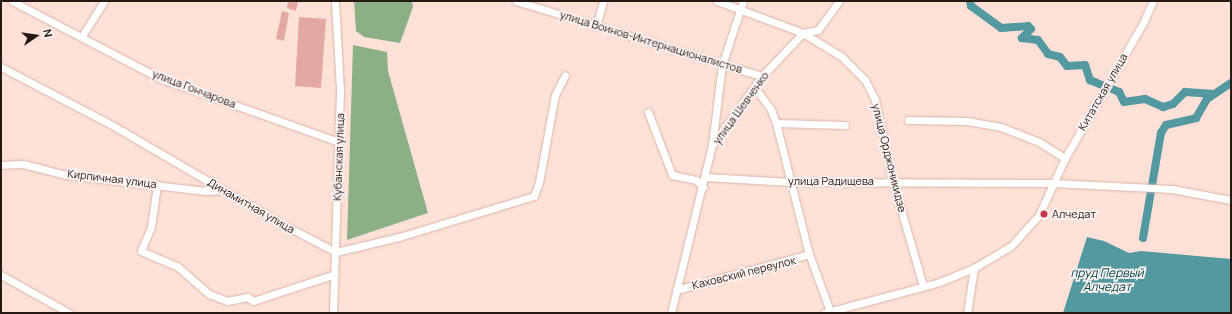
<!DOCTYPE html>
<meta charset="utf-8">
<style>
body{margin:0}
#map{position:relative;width:1232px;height:314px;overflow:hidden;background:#fee1d6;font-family:Manrope,sans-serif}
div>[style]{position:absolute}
.forest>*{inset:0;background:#8caf85}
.water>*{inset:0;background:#5498a0}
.river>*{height:8px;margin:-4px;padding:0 4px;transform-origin:4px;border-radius:4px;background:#5498a0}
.building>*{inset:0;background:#e2a8a1}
.roads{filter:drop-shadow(0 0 1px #d8b5a8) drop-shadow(0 0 1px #d8b5a8)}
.minor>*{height:7px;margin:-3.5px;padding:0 3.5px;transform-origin:3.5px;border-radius:3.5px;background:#fff}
.dots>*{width:11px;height:11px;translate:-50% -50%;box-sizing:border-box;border:2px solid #fbf3f1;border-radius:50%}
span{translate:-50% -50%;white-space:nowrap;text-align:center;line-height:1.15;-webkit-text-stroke:3.5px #fbf3f1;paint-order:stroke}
.street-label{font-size:11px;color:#271a15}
.poi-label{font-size:11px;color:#271a15}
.left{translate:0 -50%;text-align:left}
.water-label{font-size:12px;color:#00444a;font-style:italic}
.frame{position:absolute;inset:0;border:2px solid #271a15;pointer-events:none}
.north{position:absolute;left:16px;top:16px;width:40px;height:40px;-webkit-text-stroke:3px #fbf3f1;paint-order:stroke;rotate:77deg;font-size:11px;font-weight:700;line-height:16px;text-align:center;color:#271a15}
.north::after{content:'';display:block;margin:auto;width:14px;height:18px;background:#271a15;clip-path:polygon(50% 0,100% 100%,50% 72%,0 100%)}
</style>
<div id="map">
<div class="forest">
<i style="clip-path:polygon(354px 1px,412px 1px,413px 7px,400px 43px,364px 37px,356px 31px)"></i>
<i style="clip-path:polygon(353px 45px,387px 52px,388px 71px,428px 213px,347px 240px)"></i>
</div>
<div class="water">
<i style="clip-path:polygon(1087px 237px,1104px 241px,1129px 253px,1141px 251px,1231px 259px,1231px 313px,1063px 313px)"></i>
</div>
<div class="river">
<i style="left:970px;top:1px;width:5px;rotate:79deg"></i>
<i style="left:971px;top:6px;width:37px;rotate:36deg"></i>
<i style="left:1001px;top:28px;width:27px;rotate:-4deg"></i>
<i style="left:1028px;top:26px;width:4px;rotate:45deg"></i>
<i style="left:1031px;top:29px;width:13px;rotate:135deg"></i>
<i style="left:1022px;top:38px;width:16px;rotate:7deg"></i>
<i style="left:1038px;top:40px;width:17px;rotate:54deg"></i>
<i style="left:1048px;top:54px;width:12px;rotate:14deg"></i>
<i style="left:1060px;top:57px;width:11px;rotate:52deg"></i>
<i style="left:1067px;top:66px;width:18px;rotate:-3deg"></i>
<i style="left:1085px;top:65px;width:16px;rotate:72deg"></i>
<i style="left:1090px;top:80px;width:13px;rotate:23deg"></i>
<i style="left:1110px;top:88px;width:10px;rotate:24deg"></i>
<i style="left:1119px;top:92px;width:11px;rotate:63deg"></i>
<i style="left:1124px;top:102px;width:21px;rotate:-8deg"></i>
<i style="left:1145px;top:99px;width:20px;rotate:24deg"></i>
<i style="left:1163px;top:107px;width:10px;rotate:-17deg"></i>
<i style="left:1173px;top:104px;width:17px;rotate:-45deg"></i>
<i style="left:1185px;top:92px;width:29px;rotate:4deg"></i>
<i style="left:1143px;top:238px;width:107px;rotate:-80.3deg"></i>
<i style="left:1161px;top:133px;width:9px;rotate:-58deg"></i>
<i style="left:1166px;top:125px;width:31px;rotate:-13deg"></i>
<i style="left:1196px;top:118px;width:22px;rotate:-60deg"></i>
<i style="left:1207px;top:99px;width:29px;rotate:-34deg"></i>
</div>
<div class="building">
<i style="clip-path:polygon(288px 1px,298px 2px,296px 11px,287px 8px)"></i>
<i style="clip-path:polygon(282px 11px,289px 13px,284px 41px,276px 39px)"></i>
<i style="clip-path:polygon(299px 17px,326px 19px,321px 88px,295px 86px)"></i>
</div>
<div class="roads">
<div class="minor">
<i style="left:12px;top:1px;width:166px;rotate:27.6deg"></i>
<i style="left:159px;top:78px;width:191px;rotate:19.6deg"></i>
<i style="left:516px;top:1px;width:257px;rotate:17deg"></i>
<i style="left:717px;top:1px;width:92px;rotate:20.4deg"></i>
<i style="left:803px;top:33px;width:46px;rotate:31.6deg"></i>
<i style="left:842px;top:57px;width:33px;rotate:45deg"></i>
<i style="left:865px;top:80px;width:22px;rotate:63deg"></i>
<i style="left:875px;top:100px;width:84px;rotate:77.6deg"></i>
<i style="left:893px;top:182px;width:108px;rotate:73.9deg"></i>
<i style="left:596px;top:26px;width:26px;rotate:-74deg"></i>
<i style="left:82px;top:36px;width:41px;rotate:-57.8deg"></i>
<i style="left:1px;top:67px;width:125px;rotate:27.6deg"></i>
<i style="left:112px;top:125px;width:194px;rotate:30.3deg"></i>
<i style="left:280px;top:223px;width:63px;rotate:27.4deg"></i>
<i style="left:336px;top:252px;width:65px;rotate:-13.4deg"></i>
<i style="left:399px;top:237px;width:141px;rotate:-16.9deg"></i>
<i style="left:534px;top:196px;width:15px;rotate:-70deg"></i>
<i style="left:539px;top:182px;width:88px;rotate:-79.6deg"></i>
<i style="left:555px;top:95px;width:22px;rotate:-63deg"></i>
<i style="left:756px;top:89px;width:26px;rotate:54deg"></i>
<i style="left:771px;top:110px;width:14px;rotate:69deg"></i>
<i style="left:776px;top:123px;width:135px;rotate:75.9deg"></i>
<i style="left:809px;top:254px;width:61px;rotate:69.8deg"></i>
<i style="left:648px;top:112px;width:67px;rotate:69.1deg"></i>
<i style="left:672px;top:175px;width:25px;rotate:12deg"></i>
<i style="left:696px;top:180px;width:10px;rotate:45deg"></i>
<i style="left:908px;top:120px;width:59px;rotate:1deg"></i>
<i style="left:967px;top:121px;width:35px;rotate:10deg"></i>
<i style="left:1001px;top:127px;width:41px;rotate:21.5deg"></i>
<i style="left:1039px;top:142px;width:31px;rotate:32deg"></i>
<i style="left:776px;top:123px;width:69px;rotate:1.7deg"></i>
<i style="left:712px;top:145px;width:81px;rotate:-82.9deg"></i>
<i style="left:722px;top:65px;width:67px;rotate:-71.8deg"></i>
<i style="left:1px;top:165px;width:22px;rotate:-3deg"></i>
<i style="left:23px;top:164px;width:44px;rotate:14.3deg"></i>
<i style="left:66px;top:175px;width:141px;rotate:6.5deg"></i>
<i style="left:206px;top:191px;width:17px;rotate:-3deg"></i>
<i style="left:705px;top:177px;width:86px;rotate:3.3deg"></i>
<i style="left:791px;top:182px;width:262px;rotate:0.2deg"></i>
<i style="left:1053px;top:183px;width:119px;rotate:2.9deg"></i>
<i style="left:1172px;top:189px;width:60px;rotate:10.6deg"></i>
<i style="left:157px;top:185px;width:42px;rotate:98.1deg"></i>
<i style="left:151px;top:227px;width:26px;rotate:113deg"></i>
<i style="left:141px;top:251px;width:39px;rotate:23deg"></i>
<i style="left:177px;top:266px;width:43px;rotate:41.2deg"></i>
<i style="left:209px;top:294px;width:19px;rotate:21deg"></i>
<i style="left:227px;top:301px;width:21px;rotate:-11deg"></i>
<i style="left:248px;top:297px;width:6px;rotate:39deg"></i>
<i style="left:253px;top:301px;width:86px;rotate:-18.2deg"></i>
<i style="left:1px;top:275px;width:78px;rotate:29.2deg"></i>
<i style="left:676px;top:290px;width:138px;rotate:-15.1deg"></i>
<i style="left:333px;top:313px;width:223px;rotate:-88.2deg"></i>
<i style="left:340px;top:90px;width:89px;rotate:-93.2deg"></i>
<i style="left:671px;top:313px;width:173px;rotate:-76.3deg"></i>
<i style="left:712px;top:145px;width:85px;rotate:-54.1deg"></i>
<i style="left:762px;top:76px;width:59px;rotate:-46.4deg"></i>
<i style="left:803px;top:33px;width:15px;rotate:-11deg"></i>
<i style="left:818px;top:30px;width:36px;rotate:-54deg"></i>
<i style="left:824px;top:313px;width:117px;rotate:-14.9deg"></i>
<i style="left:937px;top:283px;width:40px;rotate:-22deg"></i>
<i style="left:974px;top:268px;width:43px;rotate:-30.7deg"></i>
<i style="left:1011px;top:246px;width:42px;rotate:-47.9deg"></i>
<i style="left:1039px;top:215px;width:63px;rotate:-65.5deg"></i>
<i style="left:1065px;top:158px;width:158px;rotate:-60deg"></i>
<i style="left:1144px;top:21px;width:22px;rotate:-66deg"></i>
<i style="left:967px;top:313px;width:46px;rotate:-81.2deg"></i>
</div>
</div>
<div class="dots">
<i style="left:1044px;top:214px;background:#c4344a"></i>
</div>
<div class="street-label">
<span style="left:651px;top:42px;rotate:17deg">улица Воинов-Интернационалистов</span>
<span style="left:194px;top:89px;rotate:21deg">улица Гончарова</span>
<span style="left:1103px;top:92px;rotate:-60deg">Китатская улица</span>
<span style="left:741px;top:108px;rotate:-54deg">улица Шевченко</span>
<span style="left:339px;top:157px;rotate:-88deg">Кубанская улица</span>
<span style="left:889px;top:158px;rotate:76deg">улица Орджоникидзе</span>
<span style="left:112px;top:179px;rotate:7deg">Кирпичная улица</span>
<span style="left:831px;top:181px">улица Радищева</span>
<span style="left:251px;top:206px;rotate:30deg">Динамитная улица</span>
<span style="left:744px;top:273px;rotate:-14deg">Каховский переулок</span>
</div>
<div class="poi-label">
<span class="left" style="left:1052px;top:214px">Алчедат</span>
</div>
<div class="water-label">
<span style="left:1107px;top:280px">пруд Первый<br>Алчедат</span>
</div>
<div class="frame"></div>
<div class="north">N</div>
</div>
